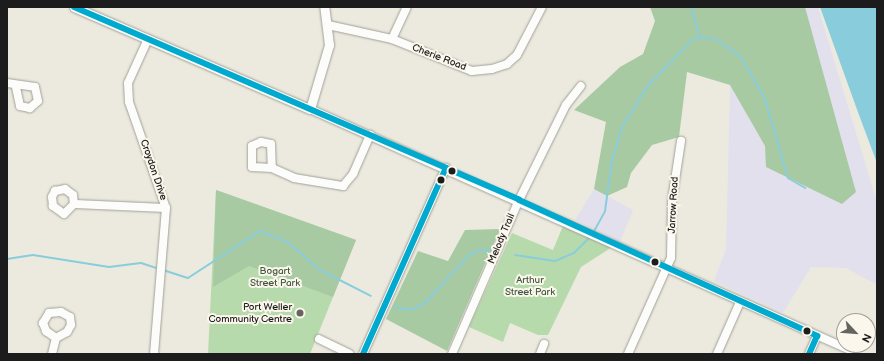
<!DOCTYPE html>
<style>
body{margin:0}
#map{position:relative;width:884px;height:361px;overflow:hidden;background:#eceade;font-family:"Balsamiq Sans",sans-serif}
div>[style]{position:absolute}
.built>*{inset:0;background:#e2e0ec}
.green>*{inset:0;background:#b7daac}
.forest>*{inset:0;background:#a8caa2}
.water>*{inset:0;background:#89cddd}
.stream>*{height:2px;margin:-1px;padding:0 1px;transform-origin:1px;border-radius:1px;background:#89cddd}
.roads{filter:drop-shadow(0 0 1px #a1a099) drop-shadow(0 0 1px #a1a099)}
.minor>*{height:8px;margin:-4px;padding:0 4px;transform-origin:4px;border-radius:4px;background:#fcfcfa}
.tertiary>*{height:9px;margin:-4.5px;padding:0 4.5px;transform-origin:4.5px;border-radius:4.5px;background:#fcfcfa}
.bus-1>*{height:6px;margin:-3px;padding:0 3px;transform-origin:3px;border-radius:3px;background:#00a9ce}
.dots>*{width:11px;height:11px;translate:-50% -50%;box-sizing:border-box;border:2px solid #fbf7ec;border-radius:50%}
span{translate:-50% -50%;white-space:nowrap;text-align:center;line-height:1.15;-webkit-text-stroke:4px #fbf7ec;paint-order:stroke}
.street-label{font-size:10px;color:#1c1c1c}
.park-label{font-size:10px;color:#435a40}
.poi-label{font-size:10px;color:#1c1c1c}
.right{translate:-100% -50%;text-align:right}
.frame{position:absolute;inset:0;border:8px solid #1c1c1c;pointer-events:none}
.north{position:absolute;left:836px;top:313px;width:40px;height:40px;box-sizing:border-box;background:#fbf7ec;border:1px solid #a29f99;border-radius:50%;rotate:116deg;font-size:11px;font-weight:700;line-height:16px;text-align:center;color:#1c1c1c}
.north::after{content:'';display:block;margin:auto;width:14px;height:18px;background:#656460;clip-path:polygon(50% 0,100% 100%,50% 72%,0 100%)}
</style>
<div id="map">
<div class="built">
<i style="clip-path:polygon(732px 7px,818px 7px,877px 202px,877px 285px,846px 268px,811px 267px,783px 313px,714px 281px,726px 249px)"></i>
<i style="clip-path:polygon(594px 189px,633px 210px,620px 242px,575px 220px)"></i>
</div>
<div class="green">
<i style="clip-path:polygon(216px 190px,356px 240px,310px 354px,208px 354px)"></i>
<i style="clip-path:polygon(565px 221px,620px 242px,581px 267px,548px 335px,538px 335px,510px 323px,503px 342px,469px 327px,512px 233px,553px 250px)"></i>
</div>
<div class="forest">
<i style="clip-path:polygon(650px 7px,805px 7px,856px 192px,842px 204px,766px 167px,765px 146px,730px 85px,687px 72px,679px 137px,652px 145px,631px 173px,627px 187px,607px 196px,594px 189px,606px 122px,574px 110px,620px 67px,643px 54px,655px 21px)"></i>
<i style="clip-path:polygon(216px 190px,356px 240px,333px 297px,249px 266px,213px 287px)"></i>
<i style="clip-path:polygon(500px 229px,447px 351px,386px 319px,418px 251px,448px 261px,465px 230px)"></i>
</div>
<div class="water">
<i style="clip-path:polygon(820px 7px,877px 7px,877px 163px,859px 115px)"></i>
</div>
<div class="stream">
<i style="left:691px;top:7px;width:31px;rotate:73deg"></i>
<i style="left:593px;top:233px;width:25px;rotate:-61deg"></i>
<i style="left:605px;top:211px;width:51px;rotate:-82.2deg"></i>
<i style="left:612px;top:160px;width:34px;rotate:-73deg"></i>
<i style="left:622px;top:127px;width:47px;rotate:-58deg"></i>
<i style="left:647px;top:87px;width:68px;rotate:-46.2deg"></i>
<i style="left:694px;top:38px;width:20px"></i>
<i style="left:714px;top:38px;width:33px;rotate:35deg"></i>
<i style="left:741px;top:57px;width:48px;rotate:60.3deg"></i>
<i style="left:765px;top:99px;width:82px;rotate:73.8deg"></i>
<i style="left:788px;top:178px;width:20px;rotate:30deg"></i>
<i style="left:515px;top:255px;width:40px;rotate:8.5deg"></i>
<i style="left:555px;top:261px;width:21px;rotate:-23deg"></i>
<i style="left:574px;top:253px;width:24px;rotate:-45deg"></i>
<i style="left:7px;top:259px;width:26px;rotate:-9deg"></i>
<i style="left:33px;top:255px;width:77px;rotate:9deg"></i>
<i style="left:109px;top:267px;width:32px;rotate:-7deg"></i>
<i style="left:141px;top:263px;width:19px;rotate:18deg"></i>
<i style="left:163px;top:270px;width:26px;rotate:18deg"></i>
<i style="left:188px;top:278px;width:86px;rotate:-33.1deg"></i>
<i style="left:260px;top:231px;width:31px;rotate:22deg"></i>
<i style="left:289px;top:243px;width:41px;rotate:41.1deg"></i>
<i style="left:320px;top:270px;width:57px;rotate:27deg"></i>
<i style="left:395px;top:307px;width:16px;rotate:11deg"></i>
<i style="left:411px;top:310px;width:16px;rotate:-27deg"></i>
<i style="left:425px;top:303px;width:67px;rotate:-47.4deg"></i>
<i style="left:470px;top:254px;width:12px;rotate:-20deg"></i>
<i style="left:481px;top:250px;width:11px;rotate:5deg"></i>
</div>
<div class="roads">
<div class="minor">
<i style="left:328px;top:25px;width:66px;rotate:12.3deg"></i>
<i style="left:392px;top:39px;width:86px;rotate:21.8deg"></i>
<i style="left:472px;top:71px;width:20px;rotate:-6deg"></i>
<i style="left:492px;top:69px;width:16px;rotate:-18deg"></i>
<i style="left:507px;top:64px;width:13px;rotate:-42deg"></i>
<i style="left:517px;top:55px;width:54px;rotate:-62.5deg"></i>
<i style="left:148px;top:39px;width:48px;rotate:114.4deg"></i>
<i style="left:128px;top:83px;width:19px;rotate:87deg"></i>
<i style="left:129px;top:102px;width:112px;rotate:70.8deg"></i>
<i style="left:166px;top:208px;width:146px;rotate:94.7deg"></i>
<i style="left:392px;top:39px;width:35px;rotate:-65deg"></i>
<i style="left:7px;top:83px;width:28px;rotate:8deg"></i>
<i style="left:35px;top:87px;width:14px;rotate:78deg"></i>
<i style="left:38px;top:101px;width:11px;rotate:139deg"></i>
<i style="left:30px;top:108px;width:10px;rotate:-169deg"></i>
<i style="left:20px;top:106px;width:19px;rotate:-102deg"></i>
<i style="left:310px;top:109px;width:591px;rotate:24.05deg"></i>
<i style="left:272px;top:168px;width:20px;rotate:-177deg"></i>
<i style="left:252px;top:167px;width:21px;rotate:-90deg"></i>
<i style="left:252px;top:146px;width:10px;rotate:-24deg"></i>
<i style="left:261px;top:142px;width:10px;rotate:11deg"></i>
<i style="left:271px;top:144px;width:24px;rotate:88deg"></i>
<i style="left:272px;top:168px;width:24px;rotate:24deg"></i>
<i style="left:294px;top:178px;width:50px;rotate:9.3deg"></i>
<i style="left:343px;top:186px;width:16px;rotate:-50deg"></i>
<i style="left:353px;top:174px;width:43px;rotate:-66.4deg"></i>
<i style="left:74px;top:204px;width:14px;rotate:135deg"></i>
<i style="left:64px;top:214px;width:14px;rotate:-144deg"></i>
<i style="left:53px;top:206px;width:9px;rotate:-96deg"></i>
<i style="left:52px;top:197px;width:7px;rotate:-63deg"></i>
<i style="left:55px;top:191px;width:10px;rotate:-11deg"></i>
<i style="left:65px;top:189px;width:10px;rotate:37deg"></i>
<i style="left:73px;top:195px;width:9px;rotate:84deg"></i>
<i style="left:74px;top:204px;width:92px;rotate:2.5deg"></i>
<i style="left:319px;top:339px;width:34px;rotate:26deg"></i>
<i style="left:52px;top:354px;width:16px;rotate:-76deg"></i>
<i style="left:56px;top:338px;width:13px;rotate:-29deg"></i>
<i style="left:67px;top:332px;width:8px;rotate:-60deg"></i>
<i style="left:71px;top:325px;width:8px;rotate:-97deg"></i>
<i style="left:70px;top:317px;width:10px;rotate:-151deg"></i>
<i style="left:61px;top:312px;width:12px;rotate:175deg"></i>
<i style="left:49px;top:313px;width:12px;rotate:121deg"></i>
<i style="left:43px;top:323px;width:9px;rotate:69deg"></i>
<i style="left:46px;top:331px;width:12px;rotate:35deg"></i>
<i style="left:363px;top:354px;width:204px;rotate:-66deg"></i>
<i style="left:452px;top:354px;width:168px;rotate:-66.5deg"></i>
<i style="left:519px;top:200px;width:106px;rotate:-63.7deg"></i>
<i style="left:566px;top:105px;width:24px;rotate:-52deg"></i>
<i style="left:540px;top:354px;width:11px;rotate:-68deg"></i>
<i style="left:628px;top:354px;width:105px;rotate:-65.9deg"></i>
<i style="left:671px;top:258px;width:58px;rotate:-89deg"></i>
<i style="left:672px;top:200px;width:60px;rotate:-81.3deg"></i>
<i style="left:717px;top:354px;width:57px;rotate:-66.1deg"></i>
<i style="left:809px;top:354px;width:20px;rotate:-66deg"></i>
</div>
<div class="tertiary">
<i style="left:74px;top:7px;width:257px;rotate:23.4deg"></i>
<i style="left:310px;top:109px;width:67px;rotate:-73.5deg"></i>
<i style="left:329px;top:45px;width:38px;rotate:-97deg"></i>
</div>
</div>
<div class="bus-1">
<i style="left:74px;top:7px;width:485px;rotate:23.4deg"></i>
<i style="left:519px;top:200px;width:328px;rotate:24.5deg"></i>
<i style="left:817px;top:336px;width:20px;rotate:114deg"></i>
<i style="left:363px;top:354px;width:204px;rotate:-66deg"></i>
</div>
<div class="dots">
<i style="left:452px;top:171px;background:#1c1c1c"></i>
<i style="left:441px;top:180px;background:#1c1c1c"></i>
<i style="left:655px;top:262px;background:#1c1c1c"></i>
<i style="left:300px;top:313px;background:#656460"></i>
<i style="left:807px;top:331px;background:#1c1c1c"></i>
</div>
<div class="street-label">
<span style="left:439px;top:58px;rotate:21deg">Cherie Road</span>
<span style="left:153px;top:170px;rotate:71deg">Croydon Drive</span>
<span style="left:674px;top:205px;rotate:-87deg">Jarrow Road</span>
<span style="left:502px;top:239px;rotate:-67deg">Melody Trail</span>
</div>
<div class="park-label">
<span style="left:275px;top:277px">Bogart<br>Street Park</span>
<span style="left:530px;top:286px">Arthur<br>Street Park</span>
</div>
<div class="poi-label">
<span class="right" style="left:292px;top:313px">Port Weller<br>Community Centre</span>
</div>
<div class="frame"></div>
<div class="north">N</div>
</div>
